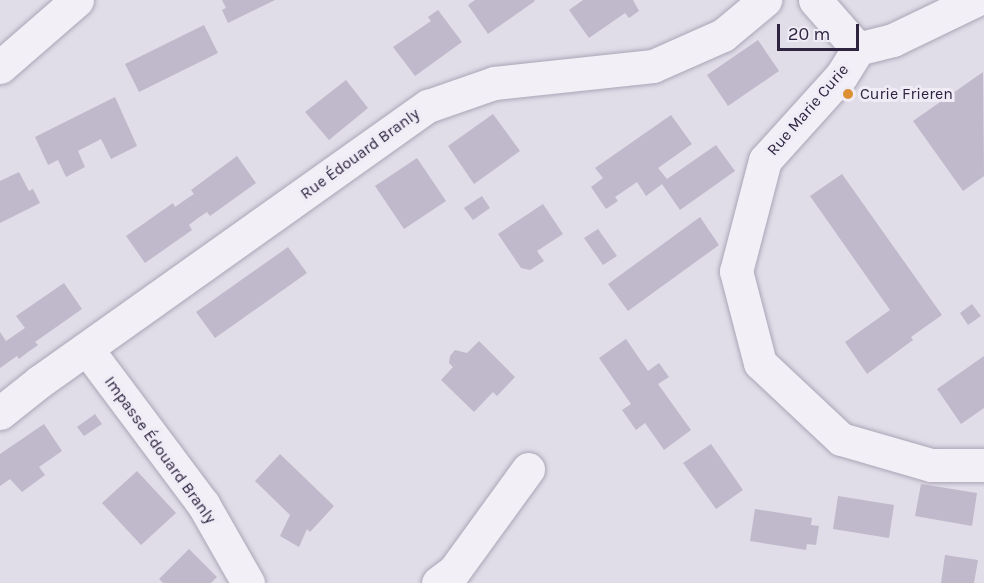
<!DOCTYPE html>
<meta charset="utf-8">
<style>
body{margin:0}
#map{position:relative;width:984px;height:583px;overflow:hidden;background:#e0dce8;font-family:Karla,sans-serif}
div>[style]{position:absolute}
.building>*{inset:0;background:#bfb9cb}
.roads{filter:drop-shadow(0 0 2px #aba5b6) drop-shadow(0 0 2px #aba5b6)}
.minor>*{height:33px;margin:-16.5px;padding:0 16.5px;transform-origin:16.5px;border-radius:16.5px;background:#f2eff6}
.dots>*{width:16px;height:16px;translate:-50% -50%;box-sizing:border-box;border:3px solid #efecf6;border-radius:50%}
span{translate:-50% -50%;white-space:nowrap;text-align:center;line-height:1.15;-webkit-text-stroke:6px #efecf6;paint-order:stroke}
.poi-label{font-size:16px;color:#2e2440}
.left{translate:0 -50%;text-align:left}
.street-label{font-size:16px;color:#2e2440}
.scale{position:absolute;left:777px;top:24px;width:82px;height:27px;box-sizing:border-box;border:3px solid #2e2440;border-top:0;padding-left:8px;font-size:18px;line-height:21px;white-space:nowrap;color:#2e2440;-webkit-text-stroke:4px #efecf6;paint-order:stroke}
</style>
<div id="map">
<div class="building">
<i style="clip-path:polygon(222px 0,275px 0,228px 23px,222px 10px,226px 8px)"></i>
<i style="clip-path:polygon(475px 0,534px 0,535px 1px,488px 34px,468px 5px)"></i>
<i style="clip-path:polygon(583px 0,633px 0,639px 11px,629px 18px,625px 13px,589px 38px,569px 10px)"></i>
<i style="clip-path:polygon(438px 10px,462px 42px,415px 76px,393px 47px,431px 21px,428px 17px)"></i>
<i style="clip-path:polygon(204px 25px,218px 53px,139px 92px,125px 64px)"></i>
<i style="clip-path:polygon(758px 40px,779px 71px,728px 106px,707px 75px)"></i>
<i style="clip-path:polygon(983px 72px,984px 176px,963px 191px,913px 121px)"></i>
<i style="clip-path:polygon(346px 80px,368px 108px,329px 140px,305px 112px)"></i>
<i style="clip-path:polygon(115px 97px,137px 146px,111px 159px,101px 139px,78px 151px,85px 167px,66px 177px,58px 160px,48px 165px,35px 137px)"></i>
<i style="clip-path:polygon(493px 114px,520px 151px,474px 184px,448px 146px)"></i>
<i style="clip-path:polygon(671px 115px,692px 144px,658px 168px,667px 179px,716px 145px,735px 171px,680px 210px,662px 184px,646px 196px,637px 182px,615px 197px,618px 201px,606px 209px,591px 187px,603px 178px,595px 168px)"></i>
<i style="clip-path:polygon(237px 156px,256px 183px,210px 216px,207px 212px,198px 218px,189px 225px,192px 230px,145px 263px,126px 236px,173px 203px,175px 207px,185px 200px,194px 194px,191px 190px)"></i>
<i style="clip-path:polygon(417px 158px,446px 201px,404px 229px,375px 186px)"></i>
<i style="clip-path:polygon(19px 172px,29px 191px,33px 189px,40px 203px,0 223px,0 181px)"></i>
<i style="clip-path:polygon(842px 174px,942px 315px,911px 337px,913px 340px,867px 374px,845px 342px,890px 310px,810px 196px)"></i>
<i style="clip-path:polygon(482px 196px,490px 208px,473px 220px,464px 208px)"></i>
<i style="clip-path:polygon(543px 204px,563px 234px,537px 251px,544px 261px,530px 270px,521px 268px,498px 234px)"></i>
<i style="clip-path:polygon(700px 217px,719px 245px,628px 311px,608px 284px)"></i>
<i style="clip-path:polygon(598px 229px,617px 256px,603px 265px,584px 238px)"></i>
<i style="clip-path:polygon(288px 247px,307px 273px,215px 338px,196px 312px)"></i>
<i style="clip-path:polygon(64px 283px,82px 309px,35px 342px,38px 345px,28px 352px,19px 359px,17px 356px,0 368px,0 332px,6px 341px,25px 328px,16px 316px)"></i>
<i style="clip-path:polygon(972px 304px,981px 316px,968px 325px,960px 313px)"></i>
<i style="clip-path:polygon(626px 339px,648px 371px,659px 363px,669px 377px,658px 384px,691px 430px,664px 450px,645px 423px,636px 430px,622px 410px,631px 404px,599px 358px)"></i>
<i style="clip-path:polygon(479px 341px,515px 377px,497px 396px,493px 392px,474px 412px,441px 380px,453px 367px,449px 363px,450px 356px,455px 350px,467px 353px)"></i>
<i style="clip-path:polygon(984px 356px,984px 408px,961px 424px,937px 389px)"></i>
<i style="clip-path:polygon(95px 414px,102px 424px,84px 436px,77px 427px)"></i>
<i style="clip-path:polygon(44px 424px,62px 451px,39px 467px,45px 475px,22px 492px,10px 479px,0 486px,0 454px)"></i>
<i style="clip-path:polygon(711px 444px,743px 490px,716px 509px,683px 463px)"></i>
<i style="clip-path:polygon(280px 454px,334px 506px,310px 532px,307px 529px,299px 547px,280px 536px,290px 515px,255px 481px)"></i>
<i style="clip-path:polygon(137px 471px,176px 513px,141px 545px,102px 503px)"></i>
<i style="clip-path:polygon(921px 484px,977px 493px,972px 526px,915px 516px)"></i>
<i style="clip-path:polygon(838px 496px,894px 505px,889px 538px,833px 529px)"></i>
<i style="clip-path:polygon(755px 509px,812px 518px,811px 525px,819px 526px,816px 545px,807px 544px,806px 550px,750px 541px)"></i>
<i style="clip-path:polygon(189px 549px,217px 577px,211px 583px,163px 583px,159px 579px)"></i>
<i style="clip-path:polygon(945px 555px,978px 560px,974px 583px,941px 583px)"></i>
</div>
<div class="roads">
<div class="minor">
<i style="left:815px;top:0;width:65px;rotate:48.7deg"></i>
<i style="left:976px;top:0;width:92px;rotate:154.3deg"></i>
<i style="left:893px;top:40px;width:36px;rotate:166deg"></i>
<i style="left:858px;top:49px;width:32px;rotate:122deg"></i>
<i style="left:841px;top:76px;width:113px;rotate:132.1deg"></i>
<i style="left:765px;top:160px;width:115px;rotate:104.6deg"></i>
<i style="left:736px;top:271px;width:95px;rotate:75.4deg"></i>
<i style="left:760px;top:363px;width:111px;rotate:43.2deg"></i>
<i style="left:841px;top:439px;width:94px;rotate:16.1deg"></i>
<i style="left:931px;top:465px;width:53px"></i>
<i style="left:0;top:67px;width:102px;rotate:-41deg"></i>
<i style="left:87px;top:349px;width:194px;rotate:53.2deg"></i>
<i style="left:203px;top:504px;width:91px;rotate:60.3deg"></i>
<i style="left:0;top:413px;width:50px;rotate:-38.5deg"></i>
<i style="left:39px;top:382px;width:477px;rotate:-35.4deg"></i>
<i style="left:428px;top:106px;width:70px;rotate:-19.2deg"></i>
<i style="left:494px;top:83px;width:160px;rotate:-6.1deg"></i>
<i style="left:653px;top:66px;width:77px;rotate:-23.9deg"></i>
<i style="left:723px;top:35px;width:55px;rotate:-39.8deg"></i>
<i style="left:438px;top:583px;width:20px;rotate:-37deg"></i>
<i style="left:454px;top:571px;width:126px;rotate:-54deg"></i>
</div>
</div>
<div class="dots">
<i style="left:848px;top:94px;background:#dc9033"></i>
</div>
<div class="poi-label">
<span class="left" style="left:860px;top:94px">Curie Frieren</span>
</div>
<div class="street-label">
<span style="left:808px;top:110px;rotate:-49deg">Rue Marie Curie</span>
<span style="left:360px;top:154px;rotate:-36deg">Rue Édouard Branly</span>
<span style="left:160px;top:450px;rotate:54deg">Impasse Édouard Branly</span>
</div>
<div class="scale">20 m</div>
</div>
